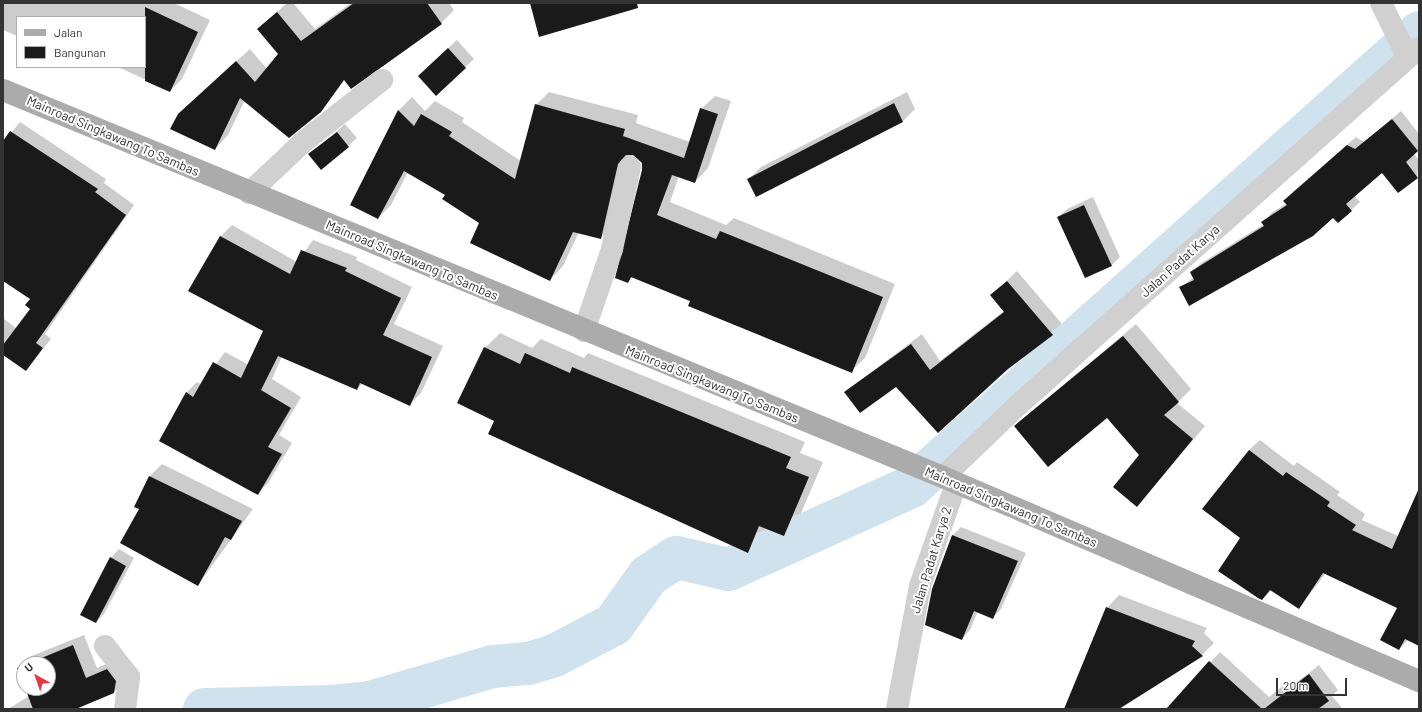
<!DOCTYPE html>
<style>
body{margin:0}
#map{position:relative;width:1422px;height:712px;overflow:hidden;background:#fff;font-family:Barlow,sans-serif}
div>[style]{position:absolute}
.shadow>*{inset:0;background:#0003}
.river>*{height:43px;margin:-21.5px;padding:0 21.5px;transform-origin:21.5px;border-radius:21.5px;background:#cfe2ee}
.building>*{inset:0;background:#1a1a1a}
.minor>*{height:22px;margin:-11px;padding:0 11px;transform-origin:11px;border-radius:11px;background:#d0d0d0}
.primary>*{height:22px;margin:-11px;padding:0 11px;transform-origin:11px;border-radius:11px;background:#ababab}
span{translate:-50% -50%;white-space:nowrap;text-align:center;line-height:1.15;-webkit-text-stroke:4px #fff;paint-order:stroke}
.street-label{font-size:13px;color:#333}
.frame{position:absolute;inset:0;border:4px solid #333;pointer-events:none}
.legend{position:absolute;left:16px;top:16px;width:130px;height:52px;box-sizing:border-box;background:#fff;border:1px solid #adadad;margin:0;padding:5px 7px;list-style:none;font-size:12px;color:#333}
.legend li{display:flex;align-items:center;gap:8px;height:20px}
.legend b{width:20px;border:1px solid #adadad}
.north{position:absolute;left:16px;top:656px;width:40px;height:40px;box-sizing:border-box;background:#fff;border:1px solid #adadad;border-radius:50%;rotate:320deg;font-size:11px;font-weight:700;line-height:16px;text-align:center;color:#333}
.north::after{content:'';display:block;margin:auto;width:14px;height:18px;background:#e63946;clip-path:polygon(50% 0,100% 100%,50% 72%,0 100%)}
.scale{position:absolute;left:1276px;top:678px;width:71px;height:18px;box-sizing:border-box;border:2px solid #333;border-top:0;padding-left:5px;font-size:12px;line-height:14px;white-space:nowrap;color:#333;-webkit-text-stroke:3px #fff;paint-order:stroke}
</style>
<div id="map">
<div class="shadow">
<i style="clip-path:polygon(3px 3px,174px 3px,210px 20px,182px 79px,170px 91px,118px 67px,145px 67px,145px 17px,17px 17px,17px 36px,3px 30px)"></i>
<i style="clip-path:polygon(287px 3px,293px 3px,315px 29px,351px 3px,449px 3px,454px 10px,441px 23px,345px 79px,245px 100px,228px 135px,215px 149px,178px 114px,250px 49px,267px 69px,279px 54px,258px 29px)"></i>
<i style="clip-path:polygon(457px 40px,474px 59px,436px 94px,428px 67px)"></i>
<i style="clip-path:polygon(549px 92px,638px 115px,636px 123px,690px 142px,701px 109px,715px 96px,731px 101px,708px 168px,695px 182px,679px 176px,670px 202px,726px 225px,734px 218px,895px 284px,865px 358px,851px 371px,633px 277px,628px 282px,643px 170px,640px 157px,632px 154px,614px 225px,601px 238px,579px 232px,563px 266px,550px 280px,447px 194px,408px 172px,391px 205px,378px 218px,351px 205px,399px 110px,412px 97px,425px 111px,435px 101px,464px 118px,462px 122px,521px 161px,536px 105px)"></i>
<i style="clip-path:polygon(907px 92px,915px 109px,903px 121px,757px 196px,749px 179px,761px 167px)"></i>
<i style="clip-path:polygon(1401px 111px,1419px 134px,1419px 149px,1414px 154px,1419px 160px,1417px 177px,1382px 172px,1354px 195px,1360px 202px,1338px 222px,1333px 217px,1180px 288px,1194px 277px,1191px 273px,1200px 264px,1264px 224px,1270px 214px,1287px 203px,1293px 193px,1356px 137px,1364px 142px)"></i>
<i style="clip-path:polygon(20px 122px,106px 179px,104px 183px,134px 205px,45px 334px,51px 339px,26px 370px,3px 353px,3px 318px,17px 329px,32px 309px,32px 298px,3px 280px,3px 143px)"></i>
<i style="clip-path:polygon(345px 124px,357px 138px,348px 146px,309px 155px)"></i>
<i style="clip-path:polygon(1093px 197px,1120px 257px,1112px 265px,1086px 277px,1058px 217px,1067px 209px)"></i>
<i style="clip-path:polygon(232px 225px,297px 262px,313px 240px,357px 257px,356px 260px,412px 287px,394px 324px,443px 346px,421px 393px,410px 404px,363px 383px,357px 389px,282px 356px,272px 379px,301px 397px,279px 435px,292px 443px,268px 483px,257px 494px,186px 393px,197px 382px,201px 384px,225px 352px,249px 365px,265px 331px,189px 291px,221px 236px)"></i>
<i style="clip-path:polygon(1017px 271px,1062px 324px,1007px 368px,845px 392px,922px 334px,940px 361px,1005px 310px,992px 295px)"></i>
<i style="clip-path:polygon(1136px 324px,1191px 389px,1177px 403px,1205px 426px,1137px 506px,1140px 455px,1108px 417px,1015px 426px)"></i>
<i style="clip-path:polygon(500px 333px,532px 348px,541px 339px,584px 358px,588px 353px,805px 442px,800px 453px,823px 462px,798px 520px,783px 535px,766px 528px,748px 552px,496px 420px,485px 348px)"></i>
<i style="clip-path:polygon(1260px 440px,1294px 466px,1297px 462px,1340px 492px,1337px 495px,1365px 514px,1362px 520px,1398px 536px,1419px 498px,1419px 645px,1408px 640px,1399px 649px,1399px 607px,1326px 573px,1299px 608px,1272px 590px,1262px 599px,1242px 538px,1249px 450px)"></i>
<i style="clip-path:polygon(162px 464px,253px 509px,198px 585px,136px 506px,150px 476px)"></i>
<i style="clip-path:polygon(961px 527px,1026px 553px,1001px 609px,993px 618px,978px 611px,970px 630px,962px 639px,953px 535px)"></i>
<i style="clip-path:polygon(119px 549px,134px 558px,104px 614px,96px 622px,111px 558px)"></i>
<i style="clip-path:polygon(1119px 595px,1207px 628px,1204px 633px,1214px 643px,1202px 655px,1118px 709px,1065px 709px,1107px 608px)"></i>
<i style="clip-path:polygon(84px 635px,97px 668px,118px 659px,125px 681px,114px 692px,73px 709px,8px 709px,29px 696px,26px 688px,48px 688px,48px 664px,24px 664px,24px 682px,18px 668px,29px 657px)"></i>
<i style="clip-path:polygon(1220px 652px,1269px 697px,1283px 686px,1286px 691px,1319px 665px,1338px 690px,1332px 696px,1343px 709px,1167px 709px)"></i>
</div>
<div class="river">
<i style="left:204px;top:709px;width:128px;rotate:-1.3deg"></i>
<i style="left:332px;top:706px;width:38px;rotate:-6deg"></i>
<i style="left:370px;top:702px;width:127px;rotate:-16.4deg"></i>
<i style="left:492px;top:666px;width:36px;rotate:-5deg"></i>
<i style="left:528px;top:663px;width:27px;rotate:-17deg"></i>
<i style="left:554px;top:655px;width:67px;rotate:-27.7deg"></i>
<i style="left:613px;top:624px;width:60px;rotate:-54.5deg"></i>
<i style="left:648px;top:575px;width:33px;rotate:-33deg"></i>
<i style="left:676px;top:557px;width:53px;rotate:13deg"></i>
<i style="left:728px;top:569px;width:201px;rotate:-24.4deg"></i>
<i style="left:911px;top:486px;width:681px;rotate:-41.79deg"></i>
</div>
<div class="building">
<i style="clip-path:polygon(354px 3px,427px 3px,442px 24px,351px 89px,344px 80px,321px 112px,289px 138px,240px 98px,215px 150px,170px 129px,178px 114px,236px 61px,255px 82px,278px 54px,257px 29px,277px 12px,301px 41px)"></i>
<i style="clip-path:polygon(530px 3px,637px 3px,638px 8px,539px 37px)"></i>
<i style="clip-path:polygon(145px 7px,198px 32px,170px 92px,145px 81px)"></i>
<i style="clip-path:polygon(448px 48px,466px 68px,436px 96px,418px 76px)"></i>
<i style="clip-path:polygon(894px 103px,903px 122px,756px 197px,747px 179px)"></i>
<i style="clip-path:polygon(535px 104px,625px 129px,623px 136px,684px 158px,700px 108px,718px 114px,695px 183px,672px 175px,657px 215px,716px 239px,720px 231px,883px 297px,852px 373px,688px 306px,690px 301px,631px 277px,628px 283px,615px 278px,642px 170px,642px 163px,633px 155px,626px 155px,618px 164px,601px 239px,573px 232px,550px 281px,470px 243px,479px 223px,442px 199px,445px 195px,404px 171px,378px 219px,350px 205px,398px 110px,414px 126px,421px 114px,452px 132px,449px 136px,515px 179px)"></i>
<i style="clip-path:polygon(1392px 119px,1418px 151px,1406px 162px,1418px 178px,1398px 193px,1382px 173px,1346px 204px,1352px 211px,1338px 223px,1333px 218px,1313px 236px,1189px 306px,1179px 287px,1194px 280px,1190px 272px,1264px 226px,1261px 222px,1287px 205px,1283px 201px,1347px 145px,1355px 149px)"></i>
<i style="clip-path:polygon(10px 131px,98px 189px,95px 192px,126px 215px,36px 343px,43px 348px,26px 371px,3px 355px,3px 345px,30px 309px,25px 305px,30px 299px,3px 281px,3px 141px)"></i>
<i style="clip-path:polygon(337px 132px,349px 147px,321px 170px,308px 154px)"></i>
<i style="clip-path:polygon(1084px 205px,1112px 266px,1085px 278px,1057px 217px)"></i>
<i style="clip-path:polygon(220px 236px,290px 274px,301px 250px,347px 268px,345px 271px,401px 298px,383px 335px,432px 357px,410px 406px,360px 383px,357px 390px,278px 356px,261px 390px,291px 408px,268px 447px,282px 454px,258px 495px,159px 441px,186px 392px,193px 397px,213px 362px,241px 378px,263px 331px,188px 291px)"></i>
<i style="clip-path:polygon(1007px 281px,1053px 335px,1008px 369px,938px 433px,896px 387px,860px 413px,844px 392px,911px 344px,930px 370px,1004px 312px,990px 295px)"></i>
<i style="clip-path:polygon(1123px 336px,1179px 402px,1164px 415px,1193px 439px,1137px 507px,1113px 487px,1139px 455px,1107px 418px,1048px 467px,1014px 426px)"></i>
<i style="clip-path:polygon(484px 347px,520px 364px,525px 353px,570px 373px,572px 367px,791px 457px,786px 468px,809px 477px,784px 536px,759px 526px,748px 553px,488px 434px,494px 421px,457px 403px)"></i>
<i style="clip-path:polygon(1249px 450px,1283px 476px,1286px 472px,1330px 502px,1327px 506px,1356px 525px,1352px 530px,1392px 549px,1419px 488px,1419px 646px,1405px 639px,1399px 650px,1380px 640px,1397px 608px,1323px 573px,1299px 609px,1270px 590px,1262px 600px,1258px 598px,1218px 571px,1240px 538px,1202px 509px)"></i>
<i style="clip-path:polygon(149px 476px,242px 521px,231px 540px,225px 537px,198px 586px,120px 543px,139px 509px,134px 507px)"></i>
<i style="clip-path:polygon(952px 535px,1018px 561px,993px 619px,974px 611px,962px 640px,925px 625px,932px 589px)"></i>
<i style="clip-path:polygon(110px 557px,126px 566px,96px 623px,80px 615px)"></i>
<i style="clip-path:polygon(1106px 607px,1195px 641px,1192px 646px,1203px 656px,1119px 709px,1064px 709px)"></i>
<i style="clip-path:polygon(73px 645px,86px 678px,107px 669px,116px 681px,114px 693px,76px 709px,33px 709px,25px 688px,48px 688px,48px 664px,27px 664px)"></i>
<i style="clip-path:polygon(1209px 661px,1262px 709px,1166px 709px)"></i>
<i style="clip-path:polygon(24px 665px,24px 685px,17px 668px)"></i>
<i style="clip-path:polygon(1309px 674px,1329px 701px,1318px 709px,1264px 709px)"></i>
</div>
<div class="minor">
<i style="left:1381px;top:3px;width:61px;rotate:63.9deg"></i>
<i style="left:249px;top:193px;width:73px;rotate:-43.3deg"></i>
<i style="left:302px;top:143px;width:102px;rotate:-38.2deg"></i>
<i style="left:584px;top:331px;width:87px;rotate:-71.1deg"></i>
<i style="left:612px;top:249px;width:84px;rotate:-77.6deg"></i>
<i style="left:943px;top:477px;width:105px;rotate:-43.8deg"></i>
<i style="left:1019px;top:404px;width:535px;rotate:-41.67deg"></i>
<i style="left:105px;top:646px;width:39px;rotate:52deg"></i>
<i style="left:129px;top:677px;width:32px;rotate:97deg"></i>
<i style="left:897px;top:709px;width:125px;rotate:-79.4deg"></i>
<i style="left:920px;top:586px;width:108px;rotate:-70.6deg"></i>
</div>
<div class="primary">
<i style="left:3px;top:90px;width:1017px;rotate:22.38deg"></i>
<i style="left:943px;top:477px;width:518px;rotate:23.2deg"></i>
</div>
<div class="street-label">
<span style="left:113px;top:136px;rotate:23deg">Mainroad Singkawang To Sambas</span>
<span style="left:412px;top:260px;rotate:23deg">Mainroad Singkawang To Sambas</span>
<span style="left:1180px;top:261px;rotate:-42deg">Jalan Padat Karya</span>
<span style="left:712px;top:384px;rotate:22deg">Mainroad Singkawang To Sambas</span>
<span style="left:1011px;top:507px;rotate:23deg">Mainroad Singkawang To Sambas</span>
<span style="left:931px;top:560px;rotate:-73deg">Jalan Padat Karya 2</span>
</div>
<div class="frame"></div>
<ul class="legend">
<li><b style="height:5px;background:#ababab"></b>Jalan</li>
<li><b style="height:11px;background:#1a1a1a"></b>Bangunan</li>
</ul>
<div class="north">U</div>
<div class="scale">20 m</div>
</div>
